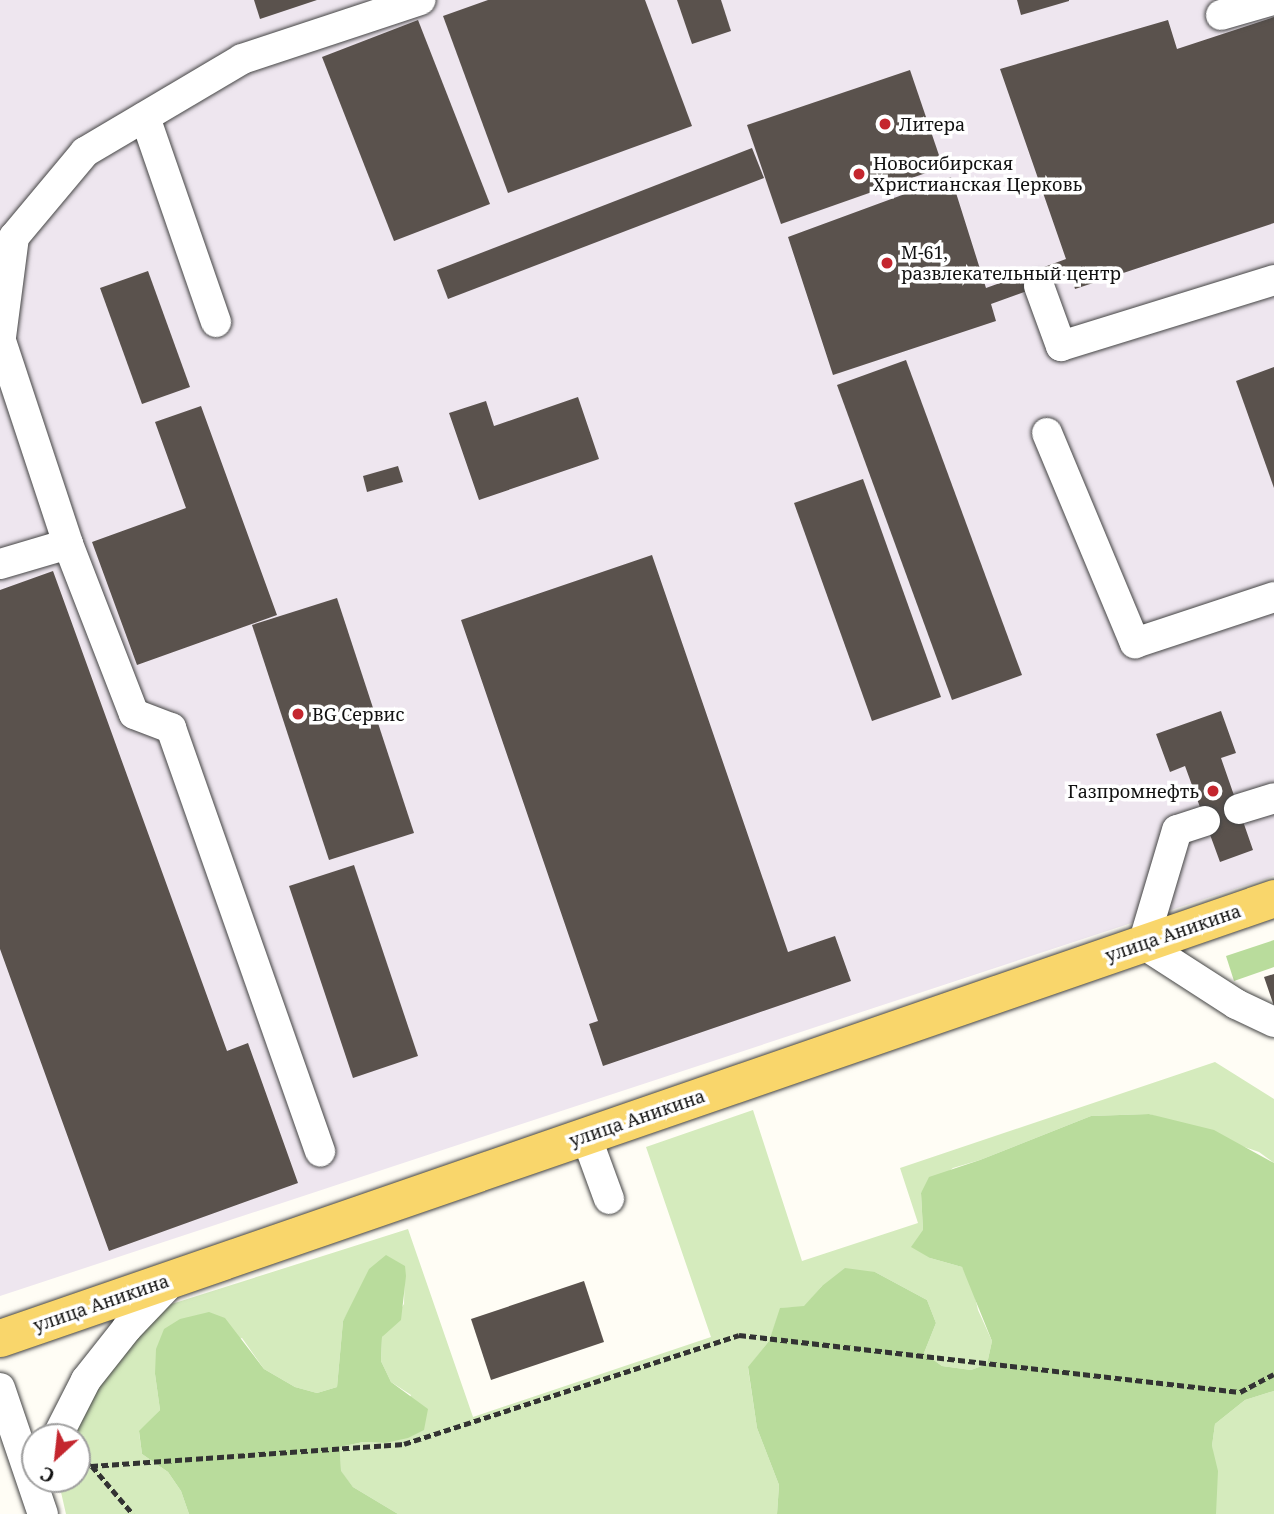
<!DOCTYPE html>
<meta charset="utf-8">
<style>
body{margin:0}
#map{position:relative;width:1274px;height:1514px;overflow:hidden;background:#fffdf5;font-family:"Noto Serif",serif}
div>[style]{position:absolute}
.industrial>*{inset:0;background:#eee6ef}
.green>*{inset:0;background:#d5ebbd}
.forest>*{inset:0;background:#b9dc9c}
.building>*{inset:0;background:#5a524d}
.path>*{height:4.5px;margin-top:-2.25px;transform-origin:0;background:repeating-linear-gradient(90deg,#333 0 7px,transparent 0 10.5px)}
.roads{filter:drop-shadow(0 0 2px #444) drop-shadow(0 0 2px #444)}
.minor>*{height:30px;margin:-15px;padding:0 15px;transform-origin:15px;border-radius:15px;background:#fff}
.major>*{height:37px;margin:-18.5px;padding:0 18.5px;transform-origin:18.5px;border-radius:18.5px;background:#f9d66b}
.dots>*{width:19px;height:19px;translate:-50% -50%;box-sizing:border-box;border:4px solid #fff;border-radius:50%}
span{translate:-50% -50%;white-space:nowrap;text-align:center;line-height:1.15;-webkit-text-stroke:7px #fff;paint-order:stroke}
.poi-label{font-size:18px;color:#111}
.left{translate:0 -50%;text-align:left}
.right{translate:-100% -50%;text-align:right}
.street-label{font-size:18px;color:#111}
.north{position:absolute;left:21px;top:1423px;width:70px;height:70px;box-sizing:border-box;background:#fff;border:2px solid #a0a0a0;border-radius:50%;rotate:207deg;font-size:19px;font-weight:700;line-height:28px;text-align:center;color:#111}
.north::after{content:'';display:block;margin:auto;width:24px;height:32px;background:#c4262e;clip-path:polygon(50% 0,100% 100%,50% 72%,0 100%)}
</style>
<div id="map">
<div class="industrial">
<i style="clip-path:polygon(0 0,1274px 0,1274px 876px,0 1296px)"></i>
</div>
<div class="green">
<i style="clip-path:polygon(1215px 1062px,1274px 1099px,1274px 1163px,1259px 1152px,1149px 1114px,1091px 1116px,980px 1160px,953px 1168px,921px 1193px,923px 1230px,930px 1258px,962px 1267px,973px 1288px,978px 1310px,992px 1341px,987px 1364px,971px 1370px,942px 1366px,924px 1353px,936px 1323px,927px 1300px,875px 1272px,822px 1286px,804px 1307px,781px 1308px,769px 1341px,748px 1368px,757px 1428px,779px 1485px,777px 1514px,398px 1514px,353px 1487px,341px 1472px,340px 1447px,363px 1442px,385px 1443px,411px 1395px,391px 1382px,381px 1361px,382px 1337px,404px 1304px,405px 1266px,353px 1304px,343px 1321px,337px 1387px,317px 1393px,295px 1387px,264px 1369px,242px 1338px,155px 1374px,160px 1410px,139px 1432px,142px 1454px,168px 1472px,181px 1491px,189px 1514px,66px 1514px,58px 1479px,77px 1479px,77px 1437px,64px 1437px,78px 1404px,162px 1307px,408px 1229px,473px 1417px,711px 1337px,646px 1147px,753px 1110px,802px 1261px,918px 1223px,900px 1168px)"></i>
<i style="clip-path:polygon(1274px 1391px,1274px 1514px,1216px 1514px,1212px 1446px,1215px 1424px,1245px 1400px)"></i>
</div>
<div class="forest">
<i style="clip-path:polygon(1274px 940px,1274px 967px,1234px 981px,1226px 956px)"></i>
<i style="clip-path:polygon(1149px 1114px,1214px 1130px,1274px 1163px,1274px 1391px,1245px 1400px,1215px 1424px,1212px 1446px,1218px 1471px,1216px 1514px,777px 1514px,779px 1485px,757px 1428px,748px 1367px,769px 1341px,780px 1308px,804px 1306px,822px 1286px,845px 1268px,875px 1272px,927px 1300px,936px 1323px,924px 1353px,942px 1366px,971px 1370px,987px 1364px,992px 1341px,962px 1267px,930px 1258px,911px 1247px,923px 1230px,921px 1193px,929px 1177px,980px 1160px,1091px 1116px)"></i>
<i style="clip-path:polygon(386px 1255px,405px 1266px,406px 1276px,401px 1320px,382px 1337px,381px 1361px,391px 1382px,428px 1409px,424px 1430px,408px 1438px,385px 1443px,363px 1442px,340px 1447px,341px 1471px,353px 1487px,398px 1514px,189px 1514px,181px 1491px,168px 1472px,142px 1454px,139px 1431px,160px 1410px,155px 1374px,156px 1349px,164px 1329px,180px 1319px,209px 1312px,225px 1318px,264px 1369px,295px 1387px,317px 1393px,337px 1387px,343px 1321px,369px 1269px)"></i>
</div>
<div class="building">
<i style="clip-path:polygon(254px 0,317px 0,260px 19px)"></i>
<i style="clip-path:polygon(488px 0,645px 0,692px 126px,508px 193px,443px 16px)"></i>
<i style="clip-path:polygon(677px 0,721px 0,731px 31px,692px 44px)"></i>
<i style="clip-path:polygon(1017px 0,1069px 0,1069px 1px,1021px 15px)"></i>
<i style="clip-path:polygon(1274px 17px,1274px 223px,1075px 289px,1071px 275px,991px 304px,996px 321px,833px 375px,788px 237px,951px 177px,986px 288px,1066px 259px,1000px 69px,1168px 20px,1177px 49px)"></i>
<i style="clip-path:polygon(418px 20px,490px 204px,394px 241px,322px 57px)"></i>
<i style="clip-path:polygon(910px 70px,943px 167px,781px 224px,747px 125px)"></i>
<i style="clip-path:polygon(752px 148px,764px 178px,448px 299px,437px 270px)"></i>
<i style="clip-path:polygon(148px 271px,190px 387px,142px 404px,100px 288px)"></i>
<i style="clip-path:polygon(906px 360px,1022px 675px,952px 700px,837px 385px)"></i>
<i style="clip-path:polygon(1274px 367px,1274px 488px,1236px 381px)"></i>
<i style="clip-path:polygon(578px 397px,599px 459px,479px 500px,449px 413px,486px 401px,494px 426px)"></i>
<i style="clip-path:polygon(201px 406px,277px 615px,137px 665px,92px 542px,186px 508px,155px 422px)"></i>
<i style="clip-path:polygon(398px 466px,403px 482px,367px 492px,363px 476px)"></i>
<i style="clip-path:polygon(863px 479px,941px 697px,872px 721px,794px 503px)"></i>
<i style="clip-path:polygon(652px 555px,788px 952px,835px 936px,851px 981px,603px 1066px,589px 1024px,598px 1021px,461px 620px)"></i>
<i style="clip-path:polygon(53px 571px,227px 1051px,248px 1043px,298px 1183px,109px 1251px,0 949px,0 590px)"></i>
<i style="clip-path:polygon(337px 598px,414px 833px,329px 860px,252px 625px)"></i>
<i style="clip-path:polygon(1221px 711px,1236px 753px,1221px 758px,1253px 850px,1220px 862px,1185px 766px,1170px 772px,1156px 734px)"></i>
<i style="clip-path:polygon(354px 865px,418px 1056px,353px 1078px,289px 886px)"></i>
<i style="clip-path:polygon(1274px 974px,1274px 1006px,1264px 977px)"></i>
<i style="clip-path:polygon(584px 1281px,604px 1342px,491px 1380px,471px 1319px)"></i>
</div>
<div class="path">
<i style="left:77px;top:1456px;width:17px;rotate:36deg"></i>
<i style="left:91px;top:1466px;width:314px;rotate:-4deg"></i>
<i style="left:404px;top:1444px;width:352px;rotate:-18deg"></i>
<i style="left:739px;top:1335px;width:504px;rotate:6.49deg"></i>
<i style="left:1240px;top:1392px;width:38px;rotate:-28deg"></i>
<i style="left:92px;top:1466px;width:63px;rotate:49.5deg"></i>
</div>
<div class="roads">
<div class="minor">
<i style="left:1221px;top:15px;width:54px;rotate:-16.1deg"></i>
<i style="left:145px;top:117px;width:217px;rotate:70.9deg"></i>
<i style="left:1039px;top:286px;width:64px;rotate:69.9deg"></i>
<i style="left:1061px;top:346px;width:223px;rotate:-17.2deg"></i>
<i style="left:1px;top:337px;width:101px;rotate:-82.6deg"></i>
<i style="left:14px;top:237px;width:111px;rotate:-50.1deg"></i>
<i style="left:85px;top:152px;width:182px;rotate:-30.6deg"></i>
<i style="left:242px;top:59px;width:188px;rotate:-18.3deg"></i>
<i style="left:0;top:338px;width:217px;rotate:71.7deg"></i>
<i style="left:68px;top:544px;width:71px;rotate:163.6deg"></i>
<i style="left:1047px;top:433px;width:228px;rotate:67.3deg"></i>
<i style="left:1135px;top:643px;width:146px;rotate:-18.3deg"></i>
<i style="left:68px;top:544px;width:182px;rotate:68.8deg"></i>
<i style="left:134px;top:714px;width:40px;rotate:21deg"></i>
<i style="left:171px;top:728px;width:449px;rotate:70.6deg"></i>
<i style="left:1239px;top:809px;width:37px;rotate:-17deg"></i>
<i style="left:1205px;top:821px;width:29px;rotate:162deg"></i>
<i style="left:1177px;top:830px;width:119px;rotate:106.6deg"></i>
<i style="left:1143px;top:944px;width:111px;rotate:32.8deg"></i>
<i style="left:1236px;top:1004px;width:42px;rotate:25.3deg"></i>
<i style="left:586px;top:1136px;width:67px;rotate:69.9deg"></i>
<i style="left:0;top:1388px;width:133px;rotate:71.2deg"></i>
<i style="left:57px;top:1437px;width:64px;rotate:-63deg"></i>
<i style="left:86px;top:1380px;width:66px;rotate:-51.7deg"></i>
<i style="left:127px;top:1328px;width:69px;rotate:-46.2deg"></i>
</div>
<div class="major">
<i style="left:0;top:1338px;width:1348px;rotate:-19.05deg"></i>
</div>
</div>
<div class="dots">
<i style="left:885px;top:124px;background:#c4262e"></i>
<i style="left:859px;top:174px;background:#c4262e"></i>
<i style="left:887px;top:263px;background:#c4262e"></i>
<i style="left:298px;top:714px;background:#c4262e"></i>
<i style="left:1213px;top:791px;background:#c4262e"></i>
</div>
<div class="poi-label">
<span class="left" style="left:899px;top:124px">Литера</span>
<span class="left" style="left:873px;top:174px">Новосибирская<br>Христианская Церковь</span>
<span class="left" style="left:901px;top:263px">M-61,<br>развлекательный центр</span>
<span class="left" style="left:312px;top:714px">BG Сервис</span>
<span class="right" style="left:1199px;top:791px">Газпромнефть</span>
</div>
<div class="street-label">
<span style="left:1173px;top:933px;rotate:-19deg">улица Аникина</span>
<span style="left:637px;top:1118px;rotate:-19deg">улица Аникина</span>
<span style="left:101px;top:1303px;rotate:-19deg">улица Аникина</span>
</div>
<div class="north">С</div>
</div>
